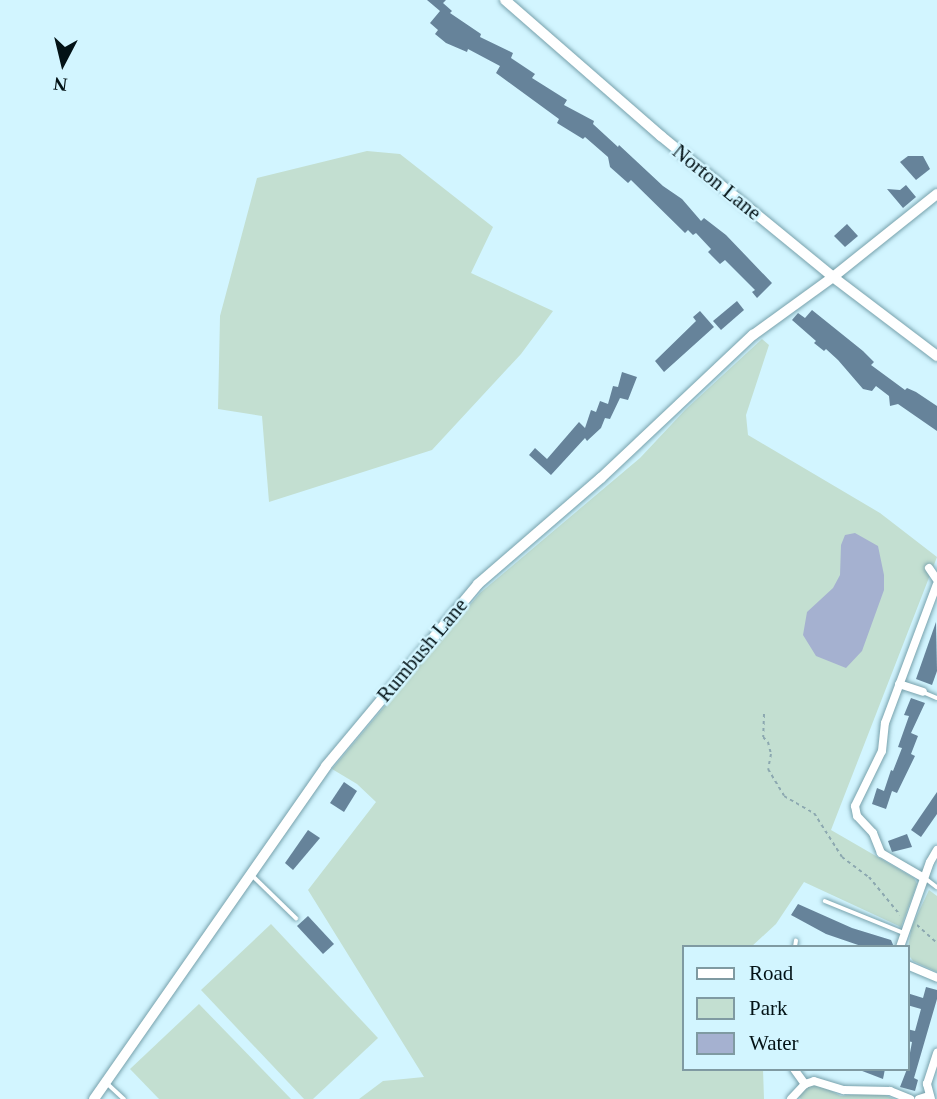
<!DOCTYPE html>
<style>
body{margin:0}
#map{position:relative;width:937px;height:1099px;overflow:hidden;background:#d2f5ff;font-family:Georgia,serif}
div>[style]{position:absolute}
.green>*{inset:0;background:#c3dfd1}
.water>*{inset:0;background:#a5b1d0}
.building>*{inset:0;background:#66839a}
.path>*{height:2px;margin-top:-1px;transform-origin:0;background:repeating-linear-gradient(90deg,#8ca8b0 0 3.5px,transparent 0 7px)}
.roads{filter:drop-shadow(0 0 2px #77a1ac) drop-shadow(0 0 2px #77a1ac)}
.service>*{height:3.5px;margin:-1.75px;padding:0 1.75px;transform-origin:1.75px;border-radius:1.75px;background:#fff}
.minor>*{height:8px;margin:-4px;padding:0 4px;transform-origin:4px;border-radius:4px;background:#fff}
.tertiary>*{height:10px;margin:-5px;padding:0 5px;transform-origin:5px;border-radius:5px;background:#fff}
span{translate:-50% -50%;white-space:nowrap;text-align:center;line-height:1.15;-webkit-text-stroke:5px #d2f5ff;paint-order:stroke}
.street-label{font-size:21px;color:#031216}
.legend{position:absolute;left:682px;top:945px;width:228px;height:126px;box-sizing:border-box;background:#d2f5ff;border:2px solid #7f9aa2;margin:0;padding:9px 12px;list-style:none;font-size:21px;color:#031216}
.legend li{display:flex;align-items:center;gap:14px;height:35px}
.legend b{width:35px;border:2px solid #7f9aa2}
.north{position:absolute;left:28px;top:28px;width:70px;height:70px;-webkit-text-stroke:5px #d2f5ff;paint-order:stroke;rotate:187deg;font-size:19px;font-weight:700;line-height:28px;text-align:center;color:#031216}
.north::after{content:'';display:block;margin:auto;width:24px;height:32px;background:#031216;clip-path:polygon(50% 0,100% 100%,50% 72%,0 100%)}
</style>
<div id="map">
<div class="green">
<i style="clip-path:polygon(367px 151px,400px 154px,493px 227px,471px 273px,553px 311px,521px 354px,432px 450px,269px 502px,262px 416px,218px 409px,220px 316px,257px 178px)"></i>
<i style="clip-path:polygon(762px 339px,769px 345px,746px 415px,748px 435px,880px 513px,937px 557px,831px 830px,914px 878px,917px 884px,901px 927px,804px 882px,776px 924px,751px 947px,683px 947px,683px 1069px,763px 1069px,764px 1099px,359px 1099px,383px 1081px,424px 1077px,308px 890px,376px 802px,357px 784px,332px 769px,480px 593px,640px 458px,686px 409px)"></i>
<i style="clip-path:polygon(929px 890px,937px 896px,937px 972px,913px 961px,907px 953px,912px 926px)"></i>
<i style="clip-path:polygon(271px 924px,378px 1038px,313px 1099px,304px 1099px,201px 990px)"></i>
<i style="clip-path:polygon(199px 1004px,291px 1099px,159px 1099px,130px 1069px)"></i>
<i style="clip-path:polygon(819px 1085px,841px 1096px,878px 1092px,894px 1099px,801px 1099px,798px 1096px,808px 1086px)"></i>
</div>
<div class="water">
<i style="clip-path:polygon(855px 533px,878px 546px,884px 575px,884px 590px,862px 651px,846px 668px,816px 656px,803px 635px,807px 612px,833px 588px,840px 575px,841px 545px,845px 535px)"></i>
</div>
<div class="building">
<i style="clip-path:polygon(427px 0,446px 0,443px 3px,452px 11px,450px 13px,481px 34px,480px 37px,513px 53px,511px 58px,535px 74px,532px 78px,567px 100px,564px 105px,594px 121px,593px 124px,618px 147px,619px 145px,663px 186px,682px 199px,701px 221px,704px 218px,726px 235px,772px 283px,757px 298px,752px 292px,755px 290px,725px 260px,720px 264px,708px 252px,711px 249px,696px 233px,693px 235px,688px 230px,685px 233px,631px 180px,628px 183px,610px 167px,608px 157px,585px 137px,583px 139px,557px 123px,559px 119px,496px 73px,500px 66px,468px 49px,467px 52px,446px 43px,435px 34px,438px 30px,430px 23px,440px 11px)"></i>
<i style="clip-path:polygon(908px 156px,923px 156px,930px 169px,916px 180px,900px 162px)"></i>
<i style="clip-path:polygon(906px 185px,916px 197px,903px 208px,887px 189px,900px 190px)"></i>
<i style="clip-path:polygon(847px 224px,858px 236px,845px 247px,834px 236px)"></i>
<i style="clip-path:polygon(737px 301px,744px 310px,721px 330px,713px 321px)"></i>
<i style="clip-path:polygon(812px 310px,863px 351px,874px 362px,871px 365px,905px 390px,907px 388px,916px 392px,937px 406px,937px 431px,898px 404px,890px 406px,889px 396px,876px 386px,872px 391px,863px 389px,838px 360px,826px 349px,824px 351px,814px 343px,816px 341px,792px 320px,798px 313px,805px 318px)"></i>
<i style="clip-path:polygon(700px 311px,714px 327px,664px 372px,655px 361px,696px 321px,693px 317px)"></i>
<i style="clip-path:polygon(622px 372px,637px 377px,628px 400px,620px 398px,610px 419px,605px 418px,601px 428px,587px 441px,585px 438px,551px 475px,529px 455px,535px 448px,547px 459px,579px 422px,585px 428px,591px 410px,596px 412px,600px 401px,608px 404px,613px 386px,618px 387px)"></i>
<i style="clip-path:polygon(936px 622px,937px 671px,932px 685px,916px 679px)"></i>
<i style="clip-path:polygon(911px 698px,925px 703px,911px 733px,918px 736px,911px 754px,915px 756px,897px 793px,892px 791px,886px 809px,872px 804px,877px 788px,884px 791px,891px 770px,893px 771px,902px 748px,898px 747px,909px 716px,904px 715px)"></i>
<i style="clip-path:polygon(344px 782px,357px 791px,344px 812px,330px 803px)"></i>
<i style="clip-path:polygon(937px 792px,937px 814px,921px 837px,911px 830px)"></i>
<i style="clip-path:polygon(308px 830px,320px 838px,293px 870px,285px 863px)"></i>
<i style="clip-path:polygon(907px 834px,912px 847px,892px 852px,888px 841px)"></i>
<i style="clip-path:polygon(798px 904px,852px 928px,891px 940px,894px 947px,864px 947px,826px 934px,791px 915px)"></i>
<i style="clip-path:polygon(308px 916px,334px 944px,323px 954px,297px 926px)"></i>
<i style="clip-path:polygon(926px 987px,937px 990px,937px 999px,914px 1078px,918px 1080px,915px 1091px,900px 1087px,907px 1069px,912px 1042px,907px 1041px,907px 1029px,915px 1031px,921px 1009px,907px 1005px,907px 993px,923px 998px)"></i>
<i style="clip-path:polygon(857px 1069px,885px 1069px,883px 1079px)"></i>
</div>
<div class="path">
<i style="left:764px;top:714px;width:23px;rotate:92deg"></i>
<i style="left:763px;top:737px;width:7px;rotate:45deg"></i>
<i style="left:768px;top:742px;width:12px;rotate:76deg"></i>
<i style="left:771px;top:754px;width:15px;rotate:101deg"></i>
<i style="left:768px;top:769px;width:31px;rotate:59deg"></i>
<i style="left:784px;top:796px;width:34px;rotate:30deg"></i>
<i style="left:814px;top:813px;width:52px;rotate:57.5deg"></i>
<i style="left:842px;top:857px;width:34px;rotate:37deg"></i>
<i style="left:869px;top:877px;width:49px;rotate:50.8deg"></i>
<i style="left:917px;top:925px;width:27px;rotate:42deg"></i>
</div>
<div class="roads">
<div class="service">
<i style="left:923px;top:692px;width:15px;rotate:23deg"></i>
<i style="left:252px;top:875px;width:62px;rotate:44.3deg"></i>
<i style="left:925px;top:878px;width:15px;rotate:37deg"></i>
<i style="left:825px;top:901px;width:85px;rotate:22.1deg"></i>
<i style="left:795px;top:947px;width:6px;rotate:-81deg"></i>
<i style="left:108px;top:1084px;width:22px;rotate:43deg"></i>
</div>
<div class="minor">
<i style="left:929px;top:568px;width:14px;rotate:56deg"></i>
<i style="left:899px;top:684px;width:25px;rotate:18deg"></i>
<i style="left:924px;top:878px;width:50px;rotate:-149.8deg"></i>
<i style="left:881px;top:853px;width:22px;rotate:-112deg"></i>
<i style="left:873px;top:833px;width:23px;rotate:-133deg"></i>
<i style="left:857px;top:816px;width:10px;rotate:-101deg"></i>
<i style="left:855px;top:806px;width:61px;rotate:-63.9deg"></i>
<i style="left:882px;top:751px;width:28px;rotate:-84deg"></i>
<i style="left:885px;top:723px;width:148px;rotate:-69.5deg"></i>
<i style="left:900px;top:947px;width:90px;rotate:-70.6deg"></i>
<i style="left:930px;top:862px;width:14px;rotate:-60deg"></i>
<i style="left:907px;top:965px;width:33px;rotate:23deg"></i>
<i style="left:794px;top:1069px;width:19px;rotate:54deg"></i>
<i style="left:791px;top:1099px;width:21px;rotate:-47deg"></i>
<i style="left:805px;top:1084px;width:9px;rotate:-18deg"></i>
<i style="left:814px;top:1081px;width:31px;rotate:17deg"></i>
<i style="left:844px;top:1090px;width:46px;rotate:1.2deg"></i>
<i style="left:890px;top:1091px;width:22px;rotate:22deg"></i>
<i style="left:919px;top:1099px;width:10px;rotate:-17deg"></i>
<i style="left:931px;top:1099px;width:16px;rotate:-105deg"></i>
<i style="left:927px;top:1084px;width:33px;rotate:-72deg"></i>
</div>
<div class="tertiary">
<i style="left:505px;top:0;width:207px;rotate:41.1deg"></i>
<i style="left:661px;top:136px;width:222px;rotate:39.3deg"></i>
<i style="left:833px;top:277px;width:131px;rotate:37.2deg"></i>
<i style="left:94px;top:1099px;width:406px;rotate:-55.1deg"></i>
<i style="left:326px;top:766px;width:237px;rotate:-50.1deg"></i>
<i style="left:478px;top:584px;width:162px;rotate:-40.8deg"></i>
<i style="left:601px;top:478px;width:209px;rotate:-43.3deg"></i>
<i style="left:753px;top:335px;width:99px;rotate:-35.9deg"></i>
<i style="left:833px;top:277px;width:133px;rotate:-38.6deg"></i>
</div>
</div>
<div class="street-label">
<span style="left:717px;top:182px;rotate:39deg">Norton Lane</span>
<span style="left:422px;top:650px;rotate:-50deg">Rumbush Lane</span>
</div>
<ul class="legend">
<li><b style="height:9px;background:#fff"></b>Road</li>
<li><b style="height:19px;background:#c3dfd1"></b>Park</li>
<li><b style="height:19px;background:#a5b1d0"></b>Water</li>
</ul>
<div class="north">N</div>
</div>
